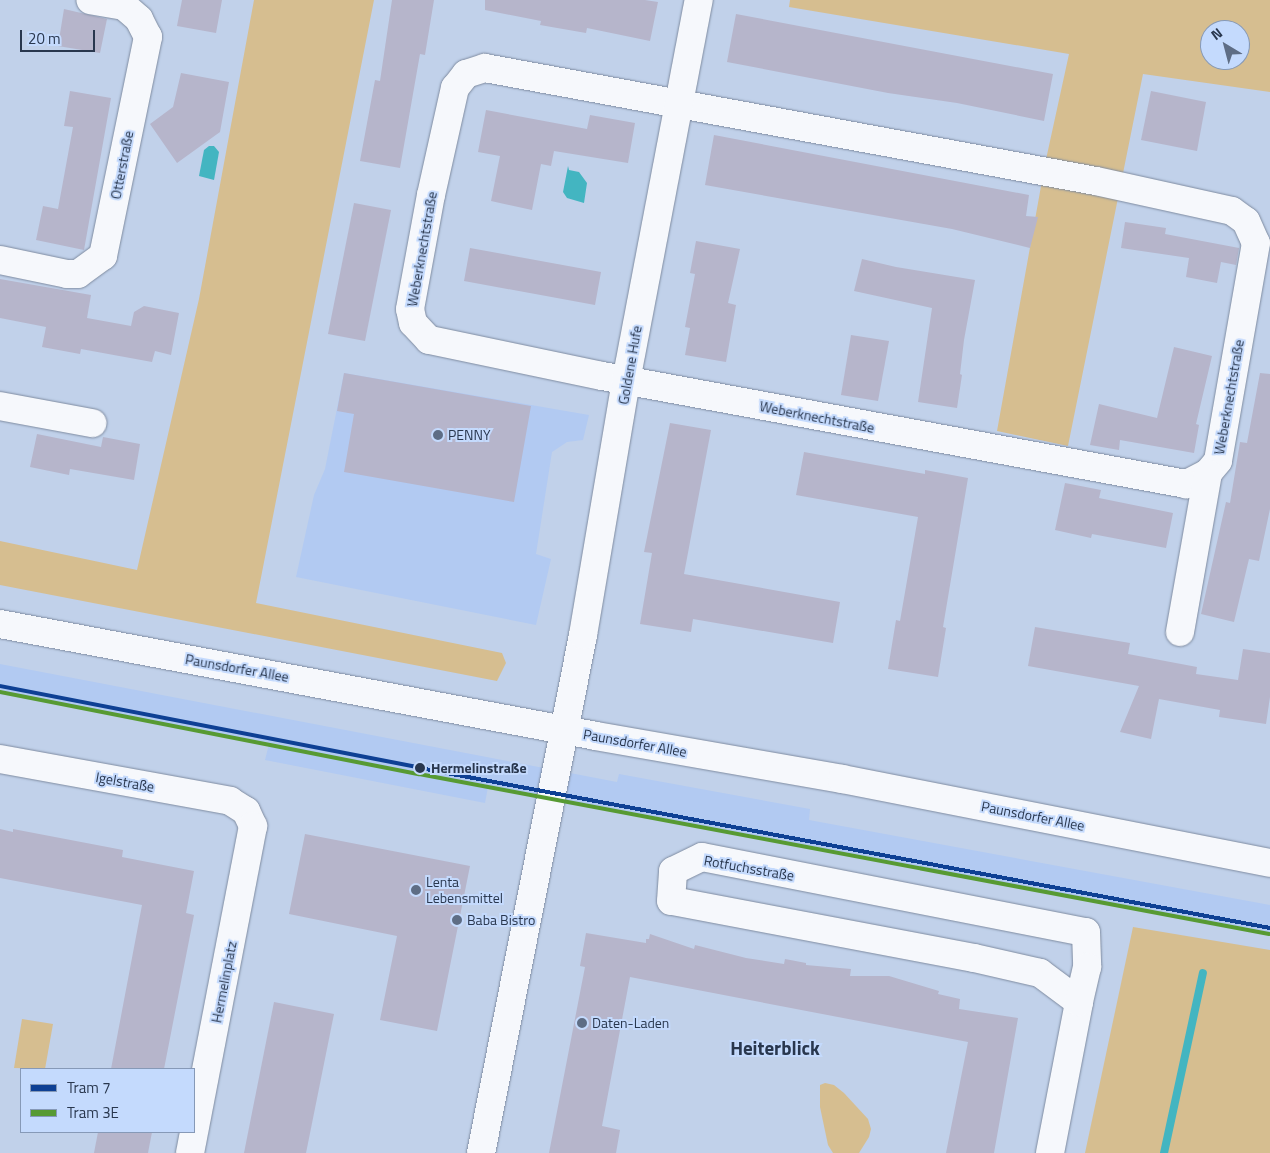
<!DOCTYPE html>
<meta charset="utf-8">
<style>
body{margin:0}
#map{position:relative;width:1270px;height:1153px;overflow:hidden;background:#c1d1ea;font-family:"Titillium Web",sans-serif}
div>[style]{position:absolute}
.built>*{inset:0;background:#b2caf2}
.green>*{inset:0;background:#d6be90}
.water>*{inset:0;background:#43b5c1}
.stream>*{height:8px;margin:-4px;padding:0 4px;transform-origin:4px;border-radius:4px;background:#43b5c1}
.building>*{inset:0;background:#b6b5cb}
.roads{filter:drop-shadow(0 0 1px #7e8ba0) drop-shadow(0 0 1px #7e8ba0)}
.minor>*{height:28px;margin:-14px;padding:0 14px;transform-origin:14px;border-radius:14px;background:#f6f8fc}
.secondary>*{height:28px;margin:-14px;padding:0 14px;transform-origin:14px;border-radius:14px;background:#f6f8fc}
.tram-1>*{height:4px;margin:-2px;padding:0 2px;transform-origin:2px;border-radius:2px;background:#0e4094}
.tram-2>*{height:4px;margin:-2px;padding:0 2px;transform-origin:2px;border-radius:2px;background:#579a33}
.dots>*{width:14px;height:14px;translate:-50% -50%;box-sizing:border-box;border:2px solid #c4dafd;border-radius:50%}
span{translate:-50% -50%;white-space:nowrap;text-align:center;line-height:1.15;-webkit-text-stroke:4px #c4dafd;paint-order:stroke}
.street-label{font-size:14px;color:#29374e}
.poi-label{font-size:14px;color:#29374e}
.left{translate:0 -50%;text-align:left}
.stop-label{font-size:14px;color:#29374e;font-weight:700}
.district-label{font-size:19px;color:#29374e;font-weight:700}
.legend{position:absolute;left:20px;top:1068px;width:175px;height:65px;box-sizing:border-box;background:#c4dafd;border:1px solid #8699b7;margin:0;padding:6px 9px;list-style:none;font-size:15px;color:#29374e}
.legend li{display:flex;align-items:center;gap:10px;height:25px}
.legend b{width:25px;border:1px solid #8699b7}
.north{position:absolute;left:1200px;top:20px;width:50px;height:50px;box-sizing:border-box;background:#c4dafd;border:1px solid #8699b7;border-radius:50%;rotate:323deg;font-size:14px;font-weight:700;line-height:20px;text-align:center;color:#29374e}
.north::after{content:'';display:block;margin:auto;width:18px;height:22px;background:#5e6d85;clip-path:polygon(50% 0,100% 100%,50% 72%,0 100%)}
.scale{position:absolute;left:20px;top:30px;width:75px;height:22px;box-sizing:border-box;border:2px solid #29374e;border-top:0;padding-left:6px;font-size:15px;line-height:18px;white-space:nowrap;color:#29374e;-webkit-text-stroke:4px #c4dafd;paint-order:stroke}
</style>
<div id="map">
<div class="built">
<i style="clip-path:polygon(344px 373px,589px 415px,583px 440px,567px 442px,552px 452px,536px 554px,551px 559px,536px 625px,296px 577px,314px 495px,325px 469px)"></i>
<i style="clip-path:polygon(0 664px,617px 782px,619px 774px,810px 809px,809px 820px,1270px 905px,1270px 934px,488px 787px,485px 803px,265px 760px,269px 744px,0 694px)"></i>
</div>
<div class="green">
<i style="clip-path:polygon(254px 0,374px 0,256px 603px,502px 653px,506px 663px,497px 681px,0 585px,0 541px,137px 570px,199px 299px)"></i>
<i style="clip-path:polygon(evenodd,790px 0,1270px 0,1270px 92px,1143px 74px,1068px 446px,997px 431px,1045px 164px,1069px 54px,789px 7px,790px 0,1210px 30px,1240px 30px,1240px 60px,1210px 60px,1210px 30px)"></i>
<i style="clip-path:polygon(1133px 927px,1270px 950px,1270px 1153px,1085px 1153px)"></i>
<i style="clip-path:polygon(22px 1019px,53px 1024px,45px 1069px,14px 1068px)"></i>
<i style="clip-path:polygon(825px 1083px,834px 1085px,844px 1093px,868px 1119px,871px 1129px,869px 1137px,859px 1153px,833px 1153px,828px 1145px,820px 1107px,820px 1085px)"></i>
</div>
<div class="water">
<i style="clip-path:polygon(209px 146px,214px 146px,219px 152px,214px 180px,199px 176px,204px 150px)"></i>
<i style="clip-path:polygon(568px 166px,569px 170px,579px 172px,587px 183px,584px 203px,567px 198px,563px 192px)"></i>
</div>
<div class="stream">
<i style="left:1164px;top:1153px;width:184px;rotate:-77.8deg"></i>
</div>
<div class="building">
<i style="clip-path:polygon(182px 0,222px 0,216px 33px,177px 26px)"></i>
<i style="clip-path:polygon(392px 0,434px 0,425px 55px,420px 54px,400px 168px,360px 161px,375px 80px,380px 81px)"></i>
<i style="clip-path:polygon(485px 0,645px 0,658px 2px,650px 41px,587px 28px,586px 33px,540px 25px,541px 21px,485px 10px)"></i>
<i style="clip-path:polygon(64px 9px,107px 19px,100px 53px,58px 46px)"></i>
<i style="clip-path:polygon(736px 14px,1053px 74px,1044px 121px,957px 103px,888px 93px,727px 62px)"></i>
<i style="clip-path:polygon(181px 73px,229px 82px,220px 132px,177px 163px,150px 124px,173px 107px)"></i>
<i style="clip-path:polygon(70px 91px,111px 98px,84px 250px,36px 240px,43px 206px,58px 209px,73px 127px,64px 126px)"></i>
<i style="clip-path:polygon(1151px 91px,1206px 102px,1197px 151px,1141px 140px)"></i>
<i style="clip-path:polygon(486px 110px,587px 129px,590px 115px,635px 123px,628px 163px,554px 151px,551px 166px,541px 164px,532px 210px,491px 201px,500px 156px,478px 152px)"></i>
<i style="clip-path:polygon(714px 135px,1029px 195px,1026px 216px,1038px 217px,1030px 248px,952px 229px,705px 185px)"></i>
<i style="clip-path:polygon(354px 203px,391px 210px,365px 341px,328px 334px)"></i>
<i style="clip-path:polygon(1125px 222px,1166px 228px,1165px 234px,1239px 248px,1236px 265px,1221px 262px,1217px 283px,1186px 277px,1189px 258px,1121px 248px)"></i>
<i style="clip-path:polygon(696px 241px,740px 249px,728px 303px,736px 305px,726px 362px,685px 355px,690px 328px,685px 327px,695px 274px,690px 273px)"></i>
<i style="clip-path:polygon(470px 248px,601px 272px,595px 305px,464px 281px)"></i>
<i style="clip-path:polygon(862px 259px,896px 267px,975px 280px,964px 340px,960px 374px,962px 375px,957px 408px,918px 402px,932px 308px,854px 291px)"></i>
<i style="clip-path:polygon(0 279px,91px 295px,87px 318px,131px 326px,134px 312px,144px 306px,179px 313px,171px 355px,155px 351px,152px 362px,81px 349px,80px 354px,42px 347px,46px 327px,0 318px)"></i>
<i style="clip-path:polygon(851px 335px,889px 341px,878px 401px,841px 395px)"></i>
<i style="clip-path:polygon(1174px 347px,1212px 356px,1196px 424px,1199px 425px,1194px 453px,1120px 440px,1119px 450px,1090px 445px,1099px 404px,1157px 418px)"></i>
<i style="clip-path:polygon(344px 373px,531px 406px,514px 502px,344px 472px,354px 414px,337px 411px)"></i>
<i style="clip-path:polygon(1260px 373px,1270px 374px,1270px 509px,1259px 561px,1249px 559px,1234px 622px,1201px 614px,1226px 502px,1230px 503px,1240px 442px,1247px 443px)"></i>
<i style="clip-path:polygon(670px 423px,711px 430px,684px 574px,840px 602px,833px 643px,693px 619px,691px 632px,640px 624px,652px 553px,644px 552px)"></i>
<i style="clip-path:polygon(37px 434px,101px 447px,103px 437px,140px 444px,134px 480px,70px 469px,69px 475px,30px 467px)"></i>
<i style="clip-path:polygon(804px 452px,925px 474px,925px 470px,968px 478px,943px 627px,946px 628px,938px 677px,888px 669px,896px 620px,900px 621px,918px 517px,796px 495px)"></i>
<i style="clip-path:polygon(1065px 483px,1101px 490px,1099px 498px,1173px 513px,1166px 548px,1092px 534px,1091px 538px,1055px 530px)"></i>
<i style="clip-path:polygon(1035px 627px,1130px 643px,1128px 654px,1197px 667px,1196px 674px,1238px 680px,1243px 649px,1270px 653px,1270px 697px,1266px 724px,1219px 717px,1220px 710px,1159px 699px,1151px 739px,1120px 732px,1139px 686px,1028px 666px)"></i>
<i style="clip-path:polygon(0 829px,13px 832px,13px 829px,123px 850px,122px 857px,194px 871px,186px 913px,194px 915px,164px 1069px,111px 1069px,142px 905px,0 878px)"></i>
<i style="clip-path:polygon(305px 834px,470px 866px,437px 1031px,380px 1020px,397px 936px,289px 914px)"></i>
<i style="clip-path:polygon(586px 933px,646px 943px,646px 939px,649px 939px,650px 934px,694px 949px,695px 945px,746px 958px,784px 964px,785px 959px,806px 963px,806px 965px,851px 969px,850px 976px,889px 976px,939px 991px,938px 994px,960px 999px,959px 1009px,1018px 1018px,994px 1153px,946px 1153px,968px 1042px,630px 977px,602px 1126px,620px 1130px,616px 1153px,549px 1153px,585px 967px,580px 966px)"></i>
<i style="clip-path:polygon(274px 1002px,334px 1014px,306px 1153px,244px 1153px)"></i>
<i style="clip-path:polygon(98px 1132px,152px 1132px,148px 1153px,94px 1153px)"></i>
</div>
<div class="roads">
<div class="minor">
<i style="left:485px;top:68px;width:621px;rotate:10.48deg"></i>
<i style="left:1096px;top:181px;width:139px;rotate:12.4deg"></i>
<i style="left:1232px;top:211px;width:17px;rotate:36deg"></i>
<i style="left:1246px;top:221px;width:24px;rotate:66deg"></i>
<i style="left:1256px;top:243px;width:221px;rotate:99.9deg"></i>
<i style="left:1218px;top:461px;width:16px;rotate:130deg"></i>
<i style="left:1208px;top:473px;width:25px;rotate:153deg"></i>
<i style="left:1186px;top:484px;width:594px;rotate:-169.52deg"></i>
<i style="left:602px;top:376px;width:177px;rotate:-168.2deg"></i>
<i style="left:429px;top:340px;width:23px;rotate:-133deg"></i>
<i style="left:413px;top:323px;width:14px;rotate:-102deg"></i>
<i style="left:410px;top:309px;width:116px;rotate:-79.6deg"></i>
<i style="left:431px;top:195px;width:110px;rotate:-77.4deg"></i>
<i style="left:455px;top:88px;width:18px;rotate:-52deg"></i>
<i style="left:466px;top:74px;width:20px;rotate:-18deg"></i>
<i style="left:0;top:260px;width:68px;rotate:11.8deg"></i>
<i style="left:67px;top:274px;width:11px"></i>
<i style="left:78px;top:274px;width:31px;rotate:-36deg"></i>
<i style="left:103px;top:256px;width:224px;rotate:-78.4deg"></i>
<i style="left:148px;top:37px;width:20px;rotate:-117deg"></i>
<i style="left:139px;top:19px;width:20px;rotate:-139deg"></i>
<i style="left:124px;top:6px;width:34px;rotate:-170deg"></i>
<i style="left:0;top:406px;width:94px;rotate:10.5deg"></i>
<i style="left:1180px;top:632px;width:161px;rotate:-80deg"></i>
<i style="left:0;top:759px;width:234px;rotate:10.3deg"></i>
<i style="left:230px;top:801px;width:19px;rotate:32deg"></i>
<i style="left:246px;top:811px;width:17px;rotate:65deg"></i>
<i style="left:253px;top:826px;width:333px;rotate:100.9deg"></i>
<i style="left:481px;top:1153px;width:528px;rotate:-78.86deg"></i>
<i style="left:583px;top:635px;width:258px;rotate:-80.4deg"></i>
<i style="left:626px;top:381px;width:388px;rotate:-79.2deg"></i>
<i style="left:1050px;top:1153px;width:154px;rotate:-79.1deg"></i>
<i style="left:1079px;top:1002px;width:49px;rotate:-143.4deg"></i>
<i style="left:1040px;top:973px;width:68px;rotate:-167.2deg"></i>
<i style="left:974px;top:958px;width:308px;rotate:-169.3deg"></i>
<i style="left:671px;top:901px;width:30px;rotate:-86deg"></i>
<i style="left:673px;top:871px;width:32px;rotate:-26deg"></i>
<i style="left:702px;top:857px;width:391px;rotate:11.1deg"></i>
<i style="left:1086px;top:932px;width:35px;rotate:88deg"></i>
<i style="left:1087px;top:967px;width:36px;rotate:103deg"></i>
</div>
<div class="secondary">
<i style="left:0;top:624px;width:606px;rotate:10.64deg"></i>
<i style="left:596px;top:736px;width:250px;rotate:9.9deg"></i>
<i style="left:842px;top:779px;width:436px;rotate:11.1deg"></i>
</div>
</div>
<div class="tram-1">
<i style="left:0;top:686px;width:428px;rotate:11deg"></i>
<i style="left:420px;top:768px;width:865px;rotate:10.66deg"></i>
</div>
<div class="tram-2">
<i style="left:0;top:692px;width:427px;rotate:11.1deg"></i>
<i style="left:419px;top:774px;width:865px;rotate:10.66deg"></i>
</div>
<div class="dots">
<i style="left:438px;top:435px;background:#5e6d85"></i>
<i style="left:420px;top:768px;background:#29374e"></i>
<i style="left:416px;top:890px;background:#5e6d85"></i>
<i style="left:457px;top:920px;background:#5e6d85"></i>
<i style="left:582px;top:1023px;background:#5e6d85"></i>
</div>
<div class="street-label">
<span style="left:122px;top:165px;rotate:-79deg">Otterstraße</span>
<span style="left:422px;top:249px;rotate:-80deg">Weberknechtstraße</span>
<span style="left:630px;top:365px;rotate:-80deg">Goldene Hufe</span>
<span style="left:1229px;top:397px;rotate:-80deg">Weberknechtstraße</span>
<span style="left:817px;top:417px;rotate:11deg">Weberknechtstraße</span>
<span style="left:237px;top:668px;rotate:10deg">Paunsdorfer Allee</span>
<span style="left:635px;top:743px;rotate:10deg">Paunsdorfer Allee</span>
<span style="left:125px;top:782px;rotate:10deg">Igelstraße</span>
<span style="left:1033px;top:816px;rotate:11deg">Paunsdorfer Allee</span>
<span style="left:749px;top:868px;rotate:10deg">Rotfuchsstraße</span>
<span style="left:224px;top:982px;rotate:-79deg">Hermelinplatz</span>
</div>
<div class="poi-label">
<span class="left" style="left:448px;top:435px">PENNY</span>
<span class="left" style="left:426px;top:890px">Lenta<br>Lebensmittel</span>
<span class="left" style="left:467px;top:920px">Baba Bistro</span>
<span class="left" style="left:592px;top:1023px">Daten-Laden</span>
</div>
<div class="stop-label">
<span class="left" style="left:431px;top:768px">Hermelinstraße</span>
</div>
<div class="district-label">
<span style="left:775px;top:1048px">Heiterblick</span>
</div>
<ul class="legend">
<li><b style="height:6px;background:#0e4094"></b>Tram 7</li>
<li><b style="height:6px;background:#579a33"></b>Tram 3E</li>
</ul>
<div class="north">N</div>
<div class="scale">20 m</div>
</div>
